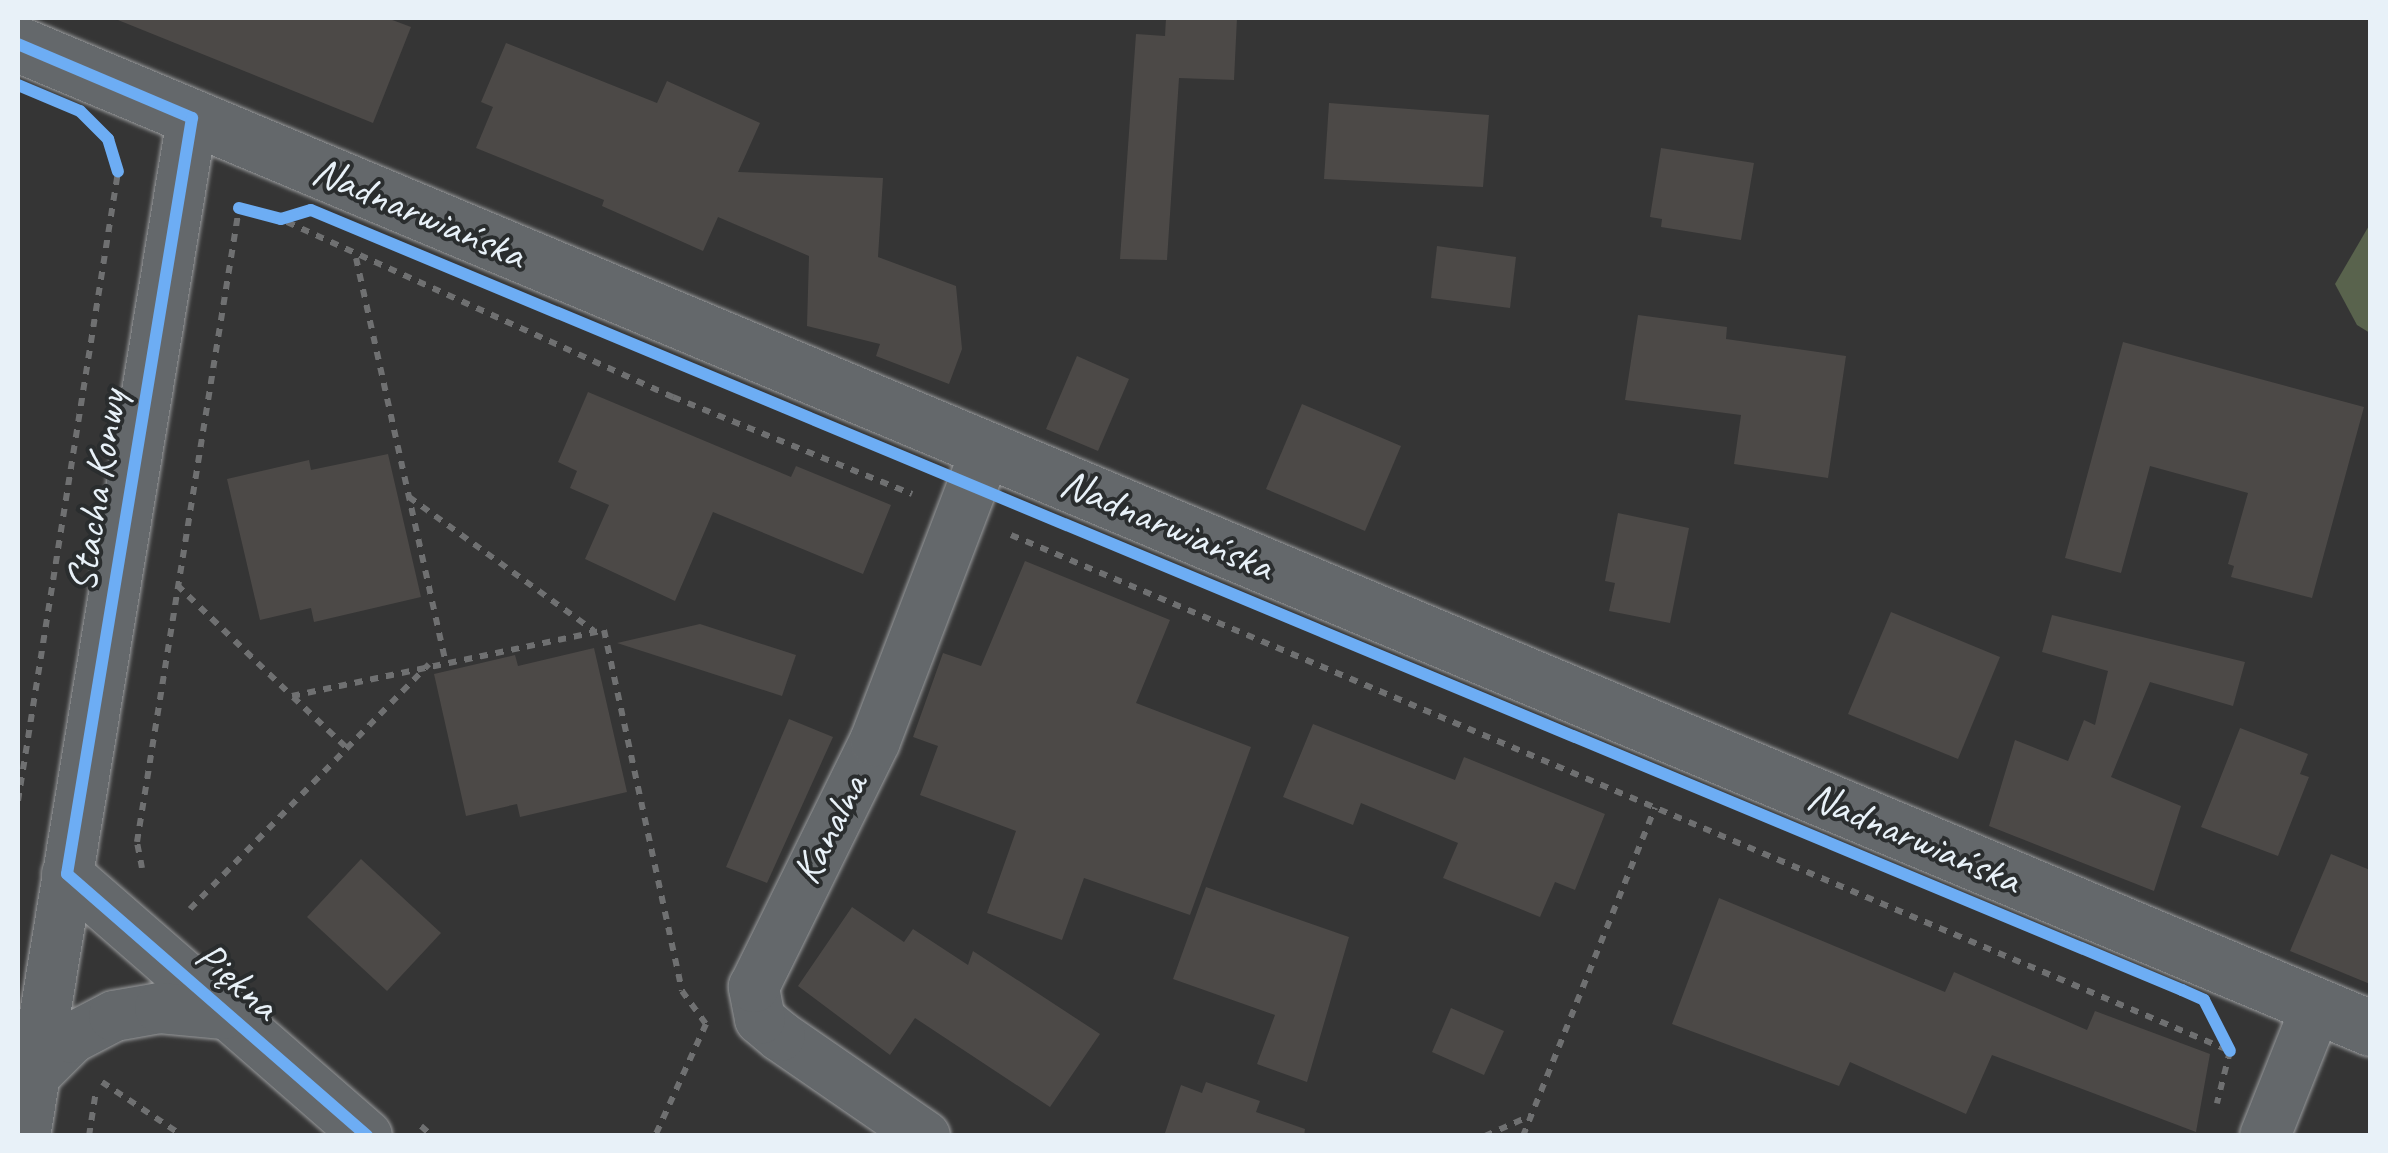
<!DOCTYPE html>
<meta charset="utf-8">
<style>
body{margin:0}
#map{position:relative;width:2388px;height:1153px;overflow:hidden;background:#353535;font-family:Caveat,sans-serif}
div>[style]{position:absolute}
.green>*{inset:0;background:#59634d}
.building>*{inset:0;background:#4c4947}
.path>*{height:6px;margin-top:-3px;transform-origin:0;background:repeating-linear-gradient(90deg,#6f7071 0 8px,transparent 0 16px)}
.roads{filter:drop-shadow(0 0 2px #9a9c9e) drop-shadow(0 0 2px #9a9c9e)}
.minor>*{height:50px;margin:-25px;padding:0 25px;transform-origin:25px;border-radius:25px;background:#64686b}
.tertiary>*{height:55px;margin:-27.5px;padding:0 27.5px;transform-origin:27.5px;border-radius:27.5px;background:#64686b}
.cycleway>*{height:12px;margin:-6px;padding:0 6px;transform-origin:6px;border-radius:6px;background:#6dadf4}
span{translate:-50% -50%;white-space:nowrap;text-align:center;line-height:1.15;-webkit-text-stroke:8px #2a2d2e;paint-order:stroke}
.street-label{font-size:42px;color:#e8f1f8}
.frame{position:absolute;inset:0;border:20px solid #e8f1f8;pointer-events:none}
</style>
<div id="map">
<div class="green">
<i style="clip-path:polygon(2370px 224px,2370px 333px,2357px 325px,2335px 284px)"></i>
</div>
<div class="building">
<i style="clip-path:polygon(113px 18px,387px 18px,411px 27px,373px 123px)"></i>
<i style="clip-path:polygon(1166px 18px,1237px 18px,1234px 80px,1179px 78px,1167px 260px,1120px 259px,1136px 34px,1165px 36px)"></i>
<i style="clip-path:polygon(506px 43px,657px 103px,667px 81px,760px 123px,738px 172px,883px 178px,878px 257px,956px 286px,962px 349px,949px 384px,876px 356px,880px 344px,807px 326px,809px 256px,718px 217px,703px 251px,602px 206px,604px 200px,476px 148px,493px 107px,481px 102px)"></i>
<i style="clip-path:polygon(1329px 103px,1489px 115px,1483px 187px,1324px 179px)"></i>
<i style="clip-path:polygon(1661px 148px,1754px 163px,1741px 240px,1661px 227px,1662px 219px,1650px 217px)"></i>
<i style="clip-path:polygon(1437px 246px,1516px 257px,1510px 308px,1431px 298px)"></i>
<i style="clip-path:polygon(1638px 315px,1727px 327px,1726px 339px,1846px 356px,1828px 478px,1734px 464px,1741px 415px,1625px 400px)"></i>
<i style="clip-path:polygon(2123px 342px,2364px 407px,2312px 598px,2231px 577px,2234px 566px,2228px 564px,2248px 493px,2150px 466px,2121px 573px,2065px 558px)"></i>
<i style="clip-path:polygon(1077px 356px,1129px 379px,1098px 451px,1046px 429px)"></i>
<i style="clip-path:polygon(588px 392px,791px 477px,796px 466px,891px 505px,863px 574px,713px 512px,675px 601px,585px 559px,609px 505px,570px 488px,577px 471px,558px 462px)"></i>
<i style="clip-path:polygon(1302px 404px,1401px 446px,1365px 531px,1266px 489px)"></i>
<i style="clip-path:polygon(388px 454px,421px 597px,314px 622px,311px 608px,260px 620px,227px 479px,309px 460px,311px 470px)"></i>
<i style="clip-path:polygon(1618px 513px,1689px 528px,1670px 623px,1609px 611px,1615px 583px,1605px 581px)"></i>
<i style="clip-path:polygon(1025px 561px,1170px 620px,1136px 703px,1251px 747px,1190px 915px,1084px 878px,1062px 940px,987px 913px,1016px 831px,920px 795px,938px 746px,913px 737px,943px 653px,981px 666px)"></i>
<i style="clip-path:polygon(1891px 612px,2000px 657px,1958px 759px,1848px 714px)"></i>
<i style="clip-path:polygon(2052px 615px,2245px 662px,2233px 706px,2150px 682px,2111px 777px,2181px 806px,2154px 891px,1989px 826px,2015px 740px,2068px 761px,2084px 720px,2095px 725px,2108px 671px,2042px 652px)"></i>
<i style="clip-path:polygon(700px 624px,796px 655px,782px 696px,617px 643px)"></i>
<i style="clip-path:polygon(594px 648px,627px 792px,520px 817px,517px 804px,466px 816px,434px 674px,515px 655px,518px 666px)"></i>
<i style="clip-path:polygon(789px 719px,833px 737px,767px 883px,726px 867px)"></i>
<i style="clip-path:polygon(1313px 724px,1455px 780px,1464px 757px,1605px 814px,1575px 890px,1555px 882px,1540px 917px,1443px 878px,1458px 843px,1361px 803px,1353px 825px,1283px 797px)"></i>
<i style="clip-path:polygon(2240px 728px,2308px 754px,2300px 774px,2309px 777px,2278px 856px,2201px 827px)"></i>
<i style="clip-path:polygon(2331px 854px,2370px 870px,2370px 984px,2290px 951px)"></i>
<i style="clip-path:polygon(361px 859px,441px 933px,387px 991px,307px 917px)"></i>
<i style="clip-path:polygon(1206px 887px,1349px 937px,1307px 1082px,1257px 1064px,1275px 1015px,1173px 979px)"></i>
<i style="clip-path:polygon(1719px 898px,1945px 992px,1954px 972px,2087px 1030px,2095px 1011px,2210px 1054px,2196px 1132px,1992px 1055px,1966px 1114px,1850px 1062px,1839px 1086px,1672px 1024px)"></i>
<i style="clip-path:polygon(852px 907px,904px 942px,913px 929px,968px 965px,973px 951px,1100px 1034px,1050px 1107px,915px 1018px,890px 1055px,798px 986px)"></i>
<i style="clip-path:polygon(1451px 1008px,1504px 1031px,1484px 1075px,1432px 1052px)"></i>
<i style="clip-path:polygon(1206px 1082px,1260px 1101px,1256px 1112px,1305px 1129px,1304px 1136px,1164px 1136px,1181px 1085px,1202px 1093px)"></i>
</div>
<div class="path">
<i style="left:287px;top:222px;width:424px;rotate:24.4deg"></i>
<i style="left:673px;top:397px;width:258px;rotate:22.1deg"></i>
<i style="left:356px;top:258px;width:413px;rotate:77.5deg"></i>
<i style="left:409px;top:497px;width:228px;rotate:35.9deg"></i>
<i style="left:1011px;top:535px;width:1324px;rotate:22.94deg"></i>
<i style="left:2230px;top:1051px;width:54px;rotate:104deg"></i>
<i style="left:177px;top:585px;width:160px;rotate:44deg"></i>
<i style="left:292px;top:696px;width:319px;rotate:-11.9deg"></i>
<i style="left:604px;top:630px;width:369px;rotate:77.8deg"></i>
<i style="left:682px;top:991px;width:41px;rotate:54deg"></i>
<i style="left:706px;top:1024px;width:123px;rotate:114.5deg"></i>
<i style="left:293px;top:697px;width:74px;rotate:43.4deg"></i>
<i style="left:18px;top:801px;width:637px;rotate:-80.97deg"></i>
<i style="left:142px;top:868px;width:26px;rotate:-101deg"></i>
<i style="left:137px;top:842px;width:642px;rotate:-80.86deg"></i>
<i style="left:190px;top:909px;width:342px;rotate:-45.7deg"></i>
<i style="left:102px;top:1082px;width:97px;rotate:33.7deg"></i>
<i style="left:421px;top:1126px;width:15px;rotate:42deg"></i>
<i style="left:89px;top:1136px;width:46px;rotate:-81.2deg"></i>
<i style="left:1485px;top:1136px;width:49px;rotate:-24deg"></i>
<i style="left:1523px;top:1136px;width:354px;rotate:-68.1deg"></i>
</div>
<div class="roads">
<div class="minor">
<i style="left:67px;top:874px;width:398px;rotate:41.1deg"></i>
<i style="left:35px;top:1075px;width:52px;rotate:-45deg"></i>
<i style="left:72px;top:1038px;width:47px;rotate:-27.6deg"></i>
<i style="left:114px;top:1016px;width:47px;rotate:-9.9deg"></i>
<i style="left:160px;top:1008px;width:64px;rotate:5.4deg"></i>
<i style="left:25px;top:1136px;width:1032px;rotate:-80.68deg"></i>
<i style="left:925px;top:1136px;width:176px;rotate:-145.4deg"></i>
<i style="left:780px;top:1036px;width:26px;rotate:-140deg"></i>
<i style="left:760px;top:1019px;width:33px;rotate:-101deg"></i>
<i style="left:754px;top:987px;width:274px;rotate:-63.8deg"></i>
<i style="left:875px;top:741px;width:311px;rotate:-69.1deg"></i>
<i style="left:2265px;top:1136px;width:141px;rotate:-68.3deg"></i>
</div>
<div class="tertiary">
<i style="left:18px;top:44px;width:2550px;rotate:22.7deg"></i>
</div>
</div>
<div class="cycleway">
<i style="left:18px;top:44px;width:189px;rotate:23deg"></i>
<i style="left:192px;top:118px;width:766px;rotate:99.39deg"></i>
<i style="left:67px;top:874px;width:398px;rotate:41.1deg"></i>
<i style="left:18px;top:85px;width:67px;rotate:22.8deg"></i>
<i style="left:80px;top:111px;width:40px;rotate:45deg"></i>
<i style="left:108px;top:139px;width:34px;rotate:73deg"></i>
<i style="left:239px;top:208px;width:43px;rotate:14.7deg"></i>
<i style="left:281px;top:219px;width:31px;rotate:-17deg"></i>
<i style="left:311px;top:210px;width:2027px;rotate:22.63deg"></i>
<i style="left:2182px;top:990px;width:24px;rotate:24deg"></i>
<i style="left:2204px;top:1000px;width:57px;rotate:63deg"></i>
</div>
<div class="street-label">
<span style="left:419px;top:213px;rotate:23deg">Nadnarwiańska</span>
<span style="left:97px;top:491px;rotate:-81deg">Stacha Konwy</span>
<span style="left:1167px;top:525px;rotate:23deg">Nadnarwiańska</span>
<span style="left:830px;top:829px;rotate:-63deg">Kanalna</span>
<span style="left:1914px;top:838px;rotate:23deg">Nadnarwiańska</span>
<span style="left:237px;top:981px;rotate:41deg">Piękna</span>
</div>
<div class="frame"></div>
</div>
